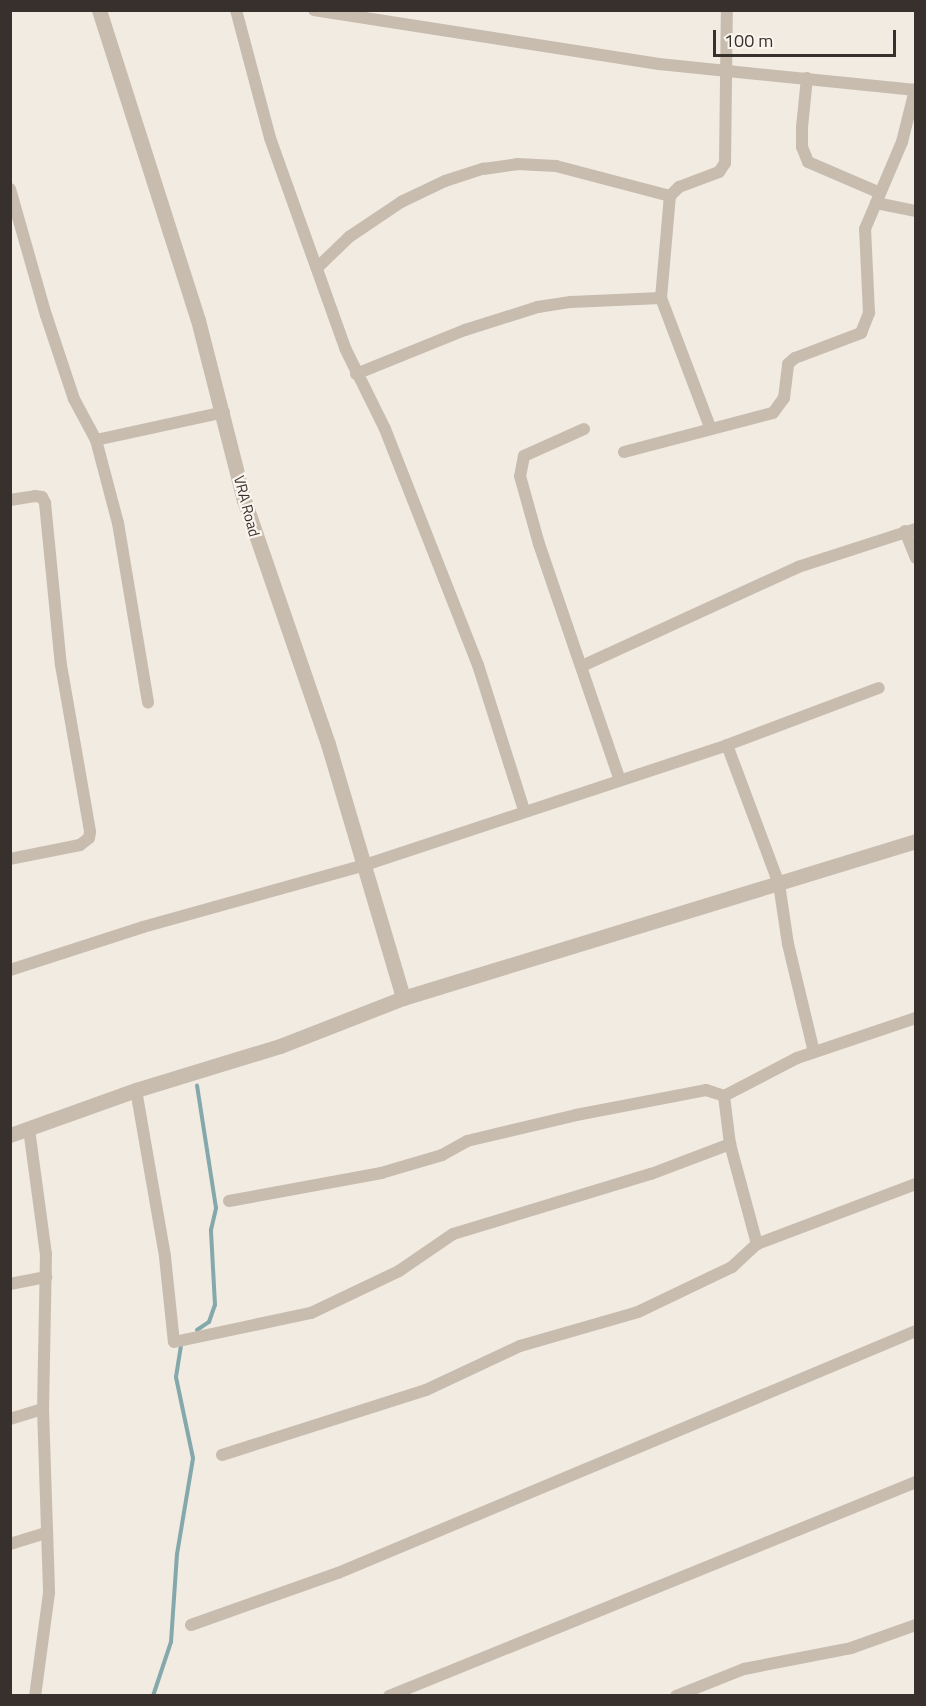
<!DOCTYPE html>
<style>
body{margin:0}
#map{position:relative;width:926px;height:1706px;overflow:hidden;background:#f1ebe2;font-family:"Titillium Web",sans-serif}
div>[style]{position:absolute}
.stream>*{height:4px;margin:-2px;padding:0 2px;transform-origin:2px;border-radius:2px;background:#84a8ab}
.minor>*{height:12px;margin:-6px;padding:0 6px;transform-origin:6px;border-radius:6px;background:#c8bcaf}
.tertiary>*{height:15px;margin:-7.5px;padding:0 7.5px;transform-origin:7.5px;border-radius:7.5px;background:#c8bcaf}
span{translate:-50% -50%;white-space:nowrap;text-align:center;line-height:1.15;-webkit-text-stroke:4.5px #f9f5ee;paint-order:stroke}
.street-label{font-size:15px;color:#38302c}
.frame{position:absolute;inset:0;border:12px solid #38302c;pointer-events:none}
.scale{position:absolute;left:713px;top:30px;width:183px;height:27px;box-sizing:border-box;border:3px solid #38302c;border-top:0;padding-left:8px;font-size:18px;line-height:21px;white-space:nowrap;color:#38302c;-webkit-text-stroke:4px #f9f5ee;paint-order:stroke}
</style>
<div id="map">
<div class="stream">
<i style="left:197px;top:1330px;width:14px;rotate:-34deg"></i>
<i style="left:209px;top:1322px;width:18px;rotate:-71deg"></i>
<i style="left:215px;top:1305px;width:75px;rotate:-93.1deg"></i>
<i style="left:211px;top:1230px;width:23px;rotate:-77deg"></i>
<i style="left:216px;top:1208px;width:124px;rotate:-98.8deg"></i>
<i style="left:153px;top:1696px;width:57px;rotate:-71.6deg"></i>
<i style="left:171px;top:1642px;width:88px;rotate:-86.1deg"></i>
<i style="left:177px;top:1554px;width:97px;rotate:-80.5deg"></i>
<i style="left:193px;top:1458px;width:83px;rotate:-101.9deg"></i>
<i style="left:176px;top:1377px;width:31px;rotate:-81deg"></i>
</div>
<div class="minor">
<i style="left:236px;top:10px;width:132px;rotate:75.1deg"></i>
<i style="left:270px;top:138px;width:223px;rotate:70.3deg"></i>
<i style="left:345px;top:348px;width:90px;rotate:63.7deg"></i>
<i style="left:385px;top:429px;width:254px;rotate:68.5deg"></i>
<i style="left:478px;top:665px;width:152px;rotate:72.4deg"></i>
<i style="left:314px;top:10px;width:349px;rotate:8.9deg"></i>
<i style="left:659px;top:64px;width:258px;rotate:5.8deg"></i>
<i style="left:807px;top:78px;width:49px;rotate:95.8deg"></i>
<i style="left:802px;top:127px;width:20px;rotate:90deg"></i>
<i style="left:802px;top:147px;width:16px;rotate:68deg"></i>
<i style="left:808px;top:162px;width:78px;rotate:23.3deg"></i>
<i style="left:10px;top:189px;width:131px;rotate:74.1deg"></i>
<i style="left:46px;top:315px;width:89px;rotate:71.6deg"></i>
<i style="left:74px;top:399px;width:47px;rotate:61.8deg"></i>
<i style="left:96px;top:440px;width:86px;rotate:75.2deg"></i>
<i style="left:118px;top:523px;width:182px;rotate:80.5deg"></i>
<i style="left:876px;top:203px;width:41px;rotate:11.3deg"></i>
<i style="left:317px;top:268px;width:45px;rotate:-44.1deg"></i>
<i style="left:349px;top:237px;width:63px;rotate:-33.9deg"></i>
<i style="left:401px;top:202px;width:49px;rotate:-25.5deg"></i>
<i style="left:445px;top:181px;width:40px;rotate:-18deg"></i>
<i style="left:483px;top:169px;width:34px;rotate:-8deg"></i>
<i style="left:517px;top:164px;width:39px;rotate:3deg"></i>
<i style="left:556px;top:166px;width:118px;rotate:14.7deg"></i>
<i style="left:356px;top:374px;width:118px;rotate:-22deg"></i>
<i style="left:465px;top:330px;width:77px;rotate:-17.5deg"></i>
<i style="left:538px;top:307px;width:33px;rotate:-9deg"></i>
<i style="left:571px;top:302px;width:90px;rotate:-2.5deg"></i>
<i style="left:710px;top:427px;width:138px;rotate:-110.8deg"></i>
<i style="left:661px;top:298px;width:102px;rotate:-85deg"></i>
<i style="left:670px;top:196px;width:13px;rotate:-45deg"></i>
<i style="left:679px;top:187px;width:43px;rotate:-20.6deg"></i>
<i style="left:719px;top:172px;width:11px;rotate:-56deg"></i>
<i style="left:725px;top:163px;width:153px;rotate:-89.3deg"></i>
<i style="left:584px;top:429px;width:66px;rotate:155.8deg"></i>
<i style="left:524px;top:456px;width:20px;rotate:101deg"></i>
<i style="left:520px;top:476px;width:71px;rotate:74.4deg"></i>
<i style="left:539px;top:544px;width:250px;rotate:71.1deg"></i>
<i style="left:96px;top:440px;width:131px;rotate:-12.3deg"></i>
<i style="left:624px;top:452px;width:154px;rotate:-14.7deg"></i>
<i style="left:773px;top:413px;width:19px;rotate:-54deg"></i>
<i style="left:784px;top:398px;width:34px;rotate:-83deg"></i>
<i style="left:788px;top:364px;width:9px;rotate:-41deg"></i>
<i style="left:795px;top:358px;width:71px;rotate:-20.7deg"></i>
<i style="left:861px;top:333px;width:22px;rotate:-68deg"></i>
<i style="left:869px;top:313px;width:84px;rotate:-92.7deg"></i>
<i style="left:865px;top:229px;width:95px;rotate:-67deg"></i>
<i style="left:902px;top:142px;width:54px;rotate:-76deg"></i>
<i style="left:10px;top:500px;width:25px;rotate:-9deg"></i>
<i style="left:35px;top:496px;width:7px;rotate:8deg"></i>
<i style="left:42px;top:497px;width:7px;rotate:63deg"></i>
<i style="left:45px;top:503px;width:163px;rotate:84.4deg"></i>
<i style="left:61px;top:665px;width:169px;rotate:80.1deg"></i>
<i style="left:90px;top:832px;width:6px;rotate:99deg"></i>
<i style="left:89px;top:838px;width:11px;rotate:142deg"></i>
<i style="left:80px;top:845px;width:71px;rotate:168.7deg"></i>
<i style="left:905px;top:531px;width:29px;rotate:68deg"></i>
<i style="left:582px;top:666px;width:238px;rotate:-24.6deg"></i>
<i style="left:798px;top:567px;width:124px;rotate:-17.9deg"></i>
<i style="left:727px;top:745px;width:148px;rotate:69.5deg"></i>
<i style="left:779px;top:884px;width:61px;rotate:81.5deg"></i>
<i style="left:788px;top:944px;width:111px;rotate:76.5deg"></i>
<i style="left:10px;top:970px;width:140px;rotate:-17.9deg"></i>
<i style="left:143px;top:927px;width:230px;rotate:-15.6deg"></i>
<i style="left:365px;top:865px;width:381px;rotate:-18.3deg"></i>
<i style="left:727px;top:745px;width:162px;rotate:-20.6deg"></i>
<i style="left:136px;top:1090px;width:169px;rotate:80.1deg"></i>
<i style="left:165px;top:1257px;width:85px;rotate:84deg"></i>
<i style="left:174px;top:1342px;width:140px;rotate:-12deg"></i>
<i style="left:311px;top:1313px;width:98px;rotate:-25.5deg"></i>
<i style="left:399px;top:1271px;width:65px;rotate:-34.4deg"></i>
<i style="left:453px;top:1234px;width:207px;rotate:-16.9deg"></i>
<i style="left:651px;top:1174px;width:85px;rotate:-20.8deg"></i>
<i style="left:724px;top:1096px;width:48px;rotate:82.9deg"></i>
<i style="left:730px;top:1144px;width:104px;rotate:74.9deg"></i>
<i style="left:29px;top:1129px;width:126px;rotate:82.3deg"></i>
<i style="left:46px;top:1254px;width:155px;rotate:91.1deg"></i>
<i style="left:43px;top:1409px;width:184px;rotate:88.1deg"></i>
<i style="left:49px;top:1593px;width:104px;rotate:97.7deg"></i>
<i style="left:229px;top:1201px;width:155px;rotate:-10.4deg"></i>
<i style="left:381px;top:1173px;width:64px;rotate:-16.4deg"></i>
<i style="left:442px;top:1155px;width:29px;rotate:-29deg"></i>
<i style="left:467px;top:1141px;width:112px;rotate:-13.4deg"></i>
<i style="left:576px;top:1115px;width:132px;rotate:-10.9deg"></i>
<i style="left:706px;top:1090px;width:19px;rotate:18deg"></i>
<i style="left:724px;top:1096px;width:82px;rotate:-27.5deg"></i>
<i style="left:797px;top:1058px;width:126px;rotate:-18.6deg"></i>
<i style="left:10px;top:1284px;width:37px;rotate:-11deg"></i>
<i style="left:10px;top:1419px;width:34px;rotate:-17deg"></i>
<i style="left:222px;top:1455px;width:214px;rotate:-17.7deg"></i>
<i style="left:426px;top:1390px;width:104px;rotate:-25.1deg"></i>
<i style="left:520px;top:1346px;width:123px;rotate:-16.1deg"></i>
<i style="left:638px;top:1312px;width:104px;rotate:-25.6deg"></i>
<i style="left:732px;top:1267px;width:34px;rotate:-43deg"></i>
<i style="left:757px;top:1244px;width:170px;rotate:-20.7deg"></i>
<i style="left:10px;top:1544px;width:39px;rotate:-17deg"></i>
<i style="left:191px;top:1625px;width:156px;rotate:-19.5deg"></i>
<i style="left:338px;top:1573px;width:627px;rotate:-22.72deg"></i>
<i style="left:389px;top:1696px;width:569px;rotate:-22.1deg"></i>
<i style="left:676px;top:1696px;width:73px;rotate:-21.7deg"></i>
<i style="left:744px;top:1669px;width:109px;rotate:-11.1deg"></i>
<i style="left:851px;top:1648px;width:69px;rotate:-19.5deg"></i>
</div>
<div class="tertiary">
<i style="left:99px;top:10px;width:325px;rotate:72.3deg"></i>
<i style="left:198px;top:320px;width:186px;rotate:75.7deg"></i>
<i style="left:244px;top:500px;width:258px;rotate:71deg"></i>
<i style="left:328px;top:744px;width:265px;rotate:73.5deg"></i>
<i style="left:10px;top:1135px;width:134px;rotate:-19.7deg"></i>
<i style="left:136px;top:1090px;width:151px;rotate:-17deg"></i>
<i style="left:280px;top:1046px;width:132px;rotate:-21.3deg"></i>
<i style="left:403px;top:998px;width:536px;rotate:-17.02deg"></i>
</div>
<div class="street-label">
<span style="left:247px;top:506px;rotate:75deg">VRA Road</span>
</div>
<div class="frame"></div>
<div class="scale">100 m</div>
</div>
